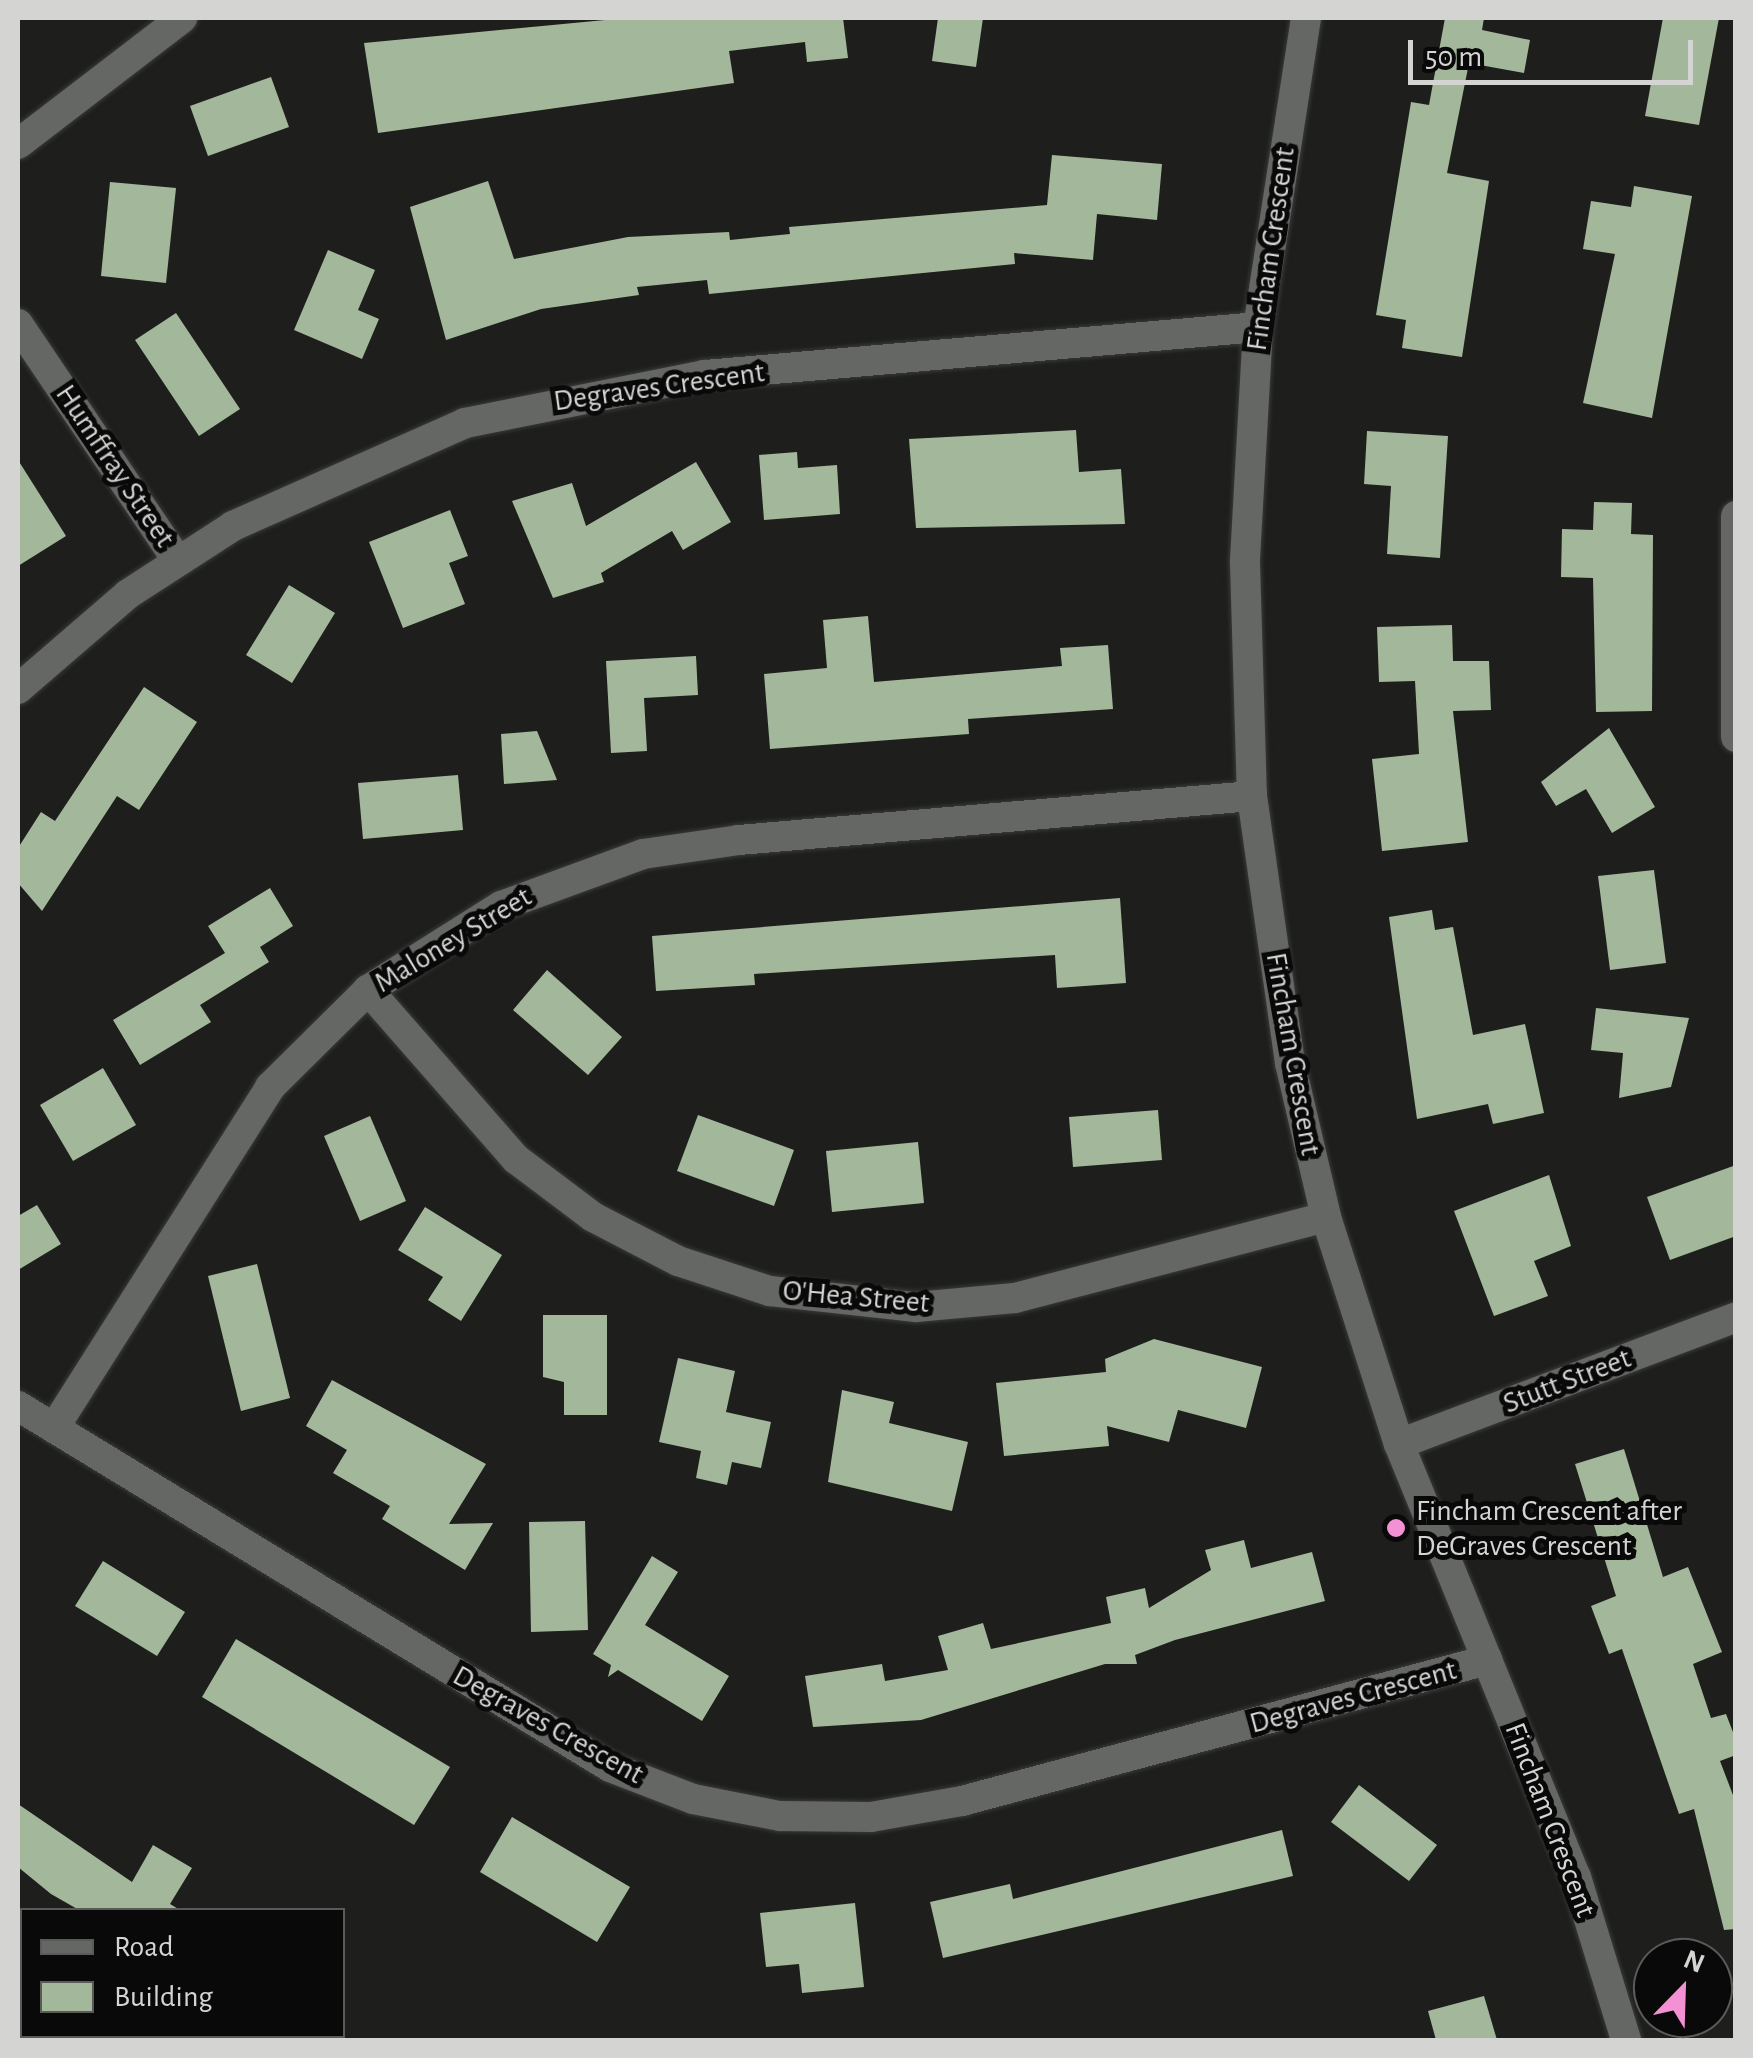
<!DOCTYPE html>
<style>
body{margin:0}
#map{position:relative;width:1753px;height:2058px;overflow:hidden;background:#1e1f1d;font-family:"Alegreya Sans",sans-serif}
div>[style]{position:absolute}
.building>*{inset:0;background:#a3b89b}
.roads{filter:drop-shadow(0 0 2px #393a39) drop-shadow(0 0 2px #393a39)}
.street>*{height:30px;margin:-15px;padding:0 15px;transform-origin:15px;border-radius:15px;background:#656765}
.dots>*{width:28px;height:28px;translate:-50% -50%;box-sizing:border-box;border:5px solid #080908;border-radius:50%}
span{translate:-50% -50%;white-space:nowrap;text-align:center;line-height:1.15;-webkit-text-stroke:10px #080908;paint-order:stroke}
.street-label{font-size:30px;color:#d4d5d3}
.poi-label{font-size:30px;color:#d4d5d3}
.left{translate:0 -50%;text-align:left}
.frame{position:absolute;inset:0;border:20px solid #d4d5d3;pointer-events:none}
.legend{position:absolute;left:20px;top:1908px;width:325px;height:130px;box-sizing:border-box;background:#080908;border:2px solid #5a5b59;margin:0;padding:12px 18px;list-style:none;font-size:30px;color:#d4d5d3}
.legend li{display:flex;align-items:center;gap:20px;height:50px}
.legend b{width:50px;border:2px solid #5a5b59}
.north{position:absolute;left:1633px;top:1938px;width:100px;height:100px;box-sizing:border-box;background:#080908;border:2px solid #5a5b59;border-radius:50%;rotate:23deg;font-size:28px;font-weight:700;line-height:40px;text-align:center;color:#d4d5d3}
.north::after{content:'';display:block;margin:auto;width:35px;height:45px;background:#f491d4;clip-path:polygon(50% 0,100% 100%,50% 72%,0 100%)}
.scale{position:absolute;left:1408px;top:40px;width:285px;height:45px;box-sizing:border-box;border:5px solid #d4d5d3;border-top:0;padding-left:12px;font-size:30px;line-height:35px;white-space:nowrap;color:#d4d5d3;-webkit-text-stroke:8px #080908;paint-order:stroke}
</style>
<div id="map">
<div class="building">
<i style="clip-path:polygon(626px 18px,843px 18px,848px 58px,807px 62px,805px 42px,729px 51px,734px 83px,378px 133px,364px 43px)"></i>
<i style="clip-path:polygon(938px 18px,983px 18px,976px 67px,932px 61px)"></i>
<i style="clip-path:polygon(1445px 18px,1484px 18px,1482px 30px,1530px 40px,1524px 73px,1469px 63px,1447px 173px,1489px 181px,1462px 357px,1402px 348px,1406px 320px,1376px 315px,1411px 102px,1429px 105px)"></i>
<i style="clip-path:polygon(1663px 18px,1719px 18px,1699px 125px,1645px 116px)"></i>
<i style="clip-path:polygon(271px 77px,289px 127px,208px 156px,190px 106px)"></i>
<i style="clip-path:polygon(1052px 155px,1162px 164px,1157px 220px,1097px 214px,1093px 260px,1014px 253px,1015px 264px,709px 294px,707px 280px,637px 287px,639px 295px,541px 309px,446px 340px,410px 207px,488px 181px,514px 259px,628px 237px,729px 232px,730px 240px,790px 234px,789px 227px,1047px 205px)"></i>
<i style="clip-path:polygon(110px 182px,176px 188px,166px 283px,101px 276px)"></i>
<i style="clip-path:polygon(1634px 186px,1692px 196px,1652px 418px,1583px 403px,1615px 254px,1583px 249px,1591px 201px,1631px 207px)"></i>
<i style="clip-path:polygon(328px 250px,375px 270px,358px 310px,379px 319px,362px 359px,294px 330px)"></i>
<i style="clip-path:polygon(176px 313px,240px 409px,199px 436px,135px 340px)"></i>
<i style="clip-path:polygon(1076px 430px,1079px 472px,1121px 469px,1125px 524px,916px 528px,909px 439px)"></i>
<i style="clip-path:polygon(1367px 431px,1448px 436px,1440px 558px,1387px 554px,1391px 486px,1364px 484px)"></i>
<i style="clip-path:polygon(797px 452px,798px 468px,837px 465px,840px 514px,764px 520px,759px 455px)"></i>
<i style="clip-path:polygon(18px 460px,66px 536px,18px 566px)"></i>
<i style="clip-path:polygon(696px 462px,731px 522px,683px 550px,672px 531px,601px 573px,604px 582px,553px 598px,512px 501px,572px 483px,586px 526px)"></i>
<i style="clip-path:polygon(1594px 502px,1632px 503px,1631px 534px,1653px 535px,1652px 711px,1596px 712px,1593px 578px,1561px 577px,1562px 529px,1593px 530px)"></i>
<i style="clip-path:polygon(450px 510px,468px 556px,449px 563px,465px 604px,403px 628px,369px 542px)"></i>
<i style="clip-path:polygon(289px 585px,335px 613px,292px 683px,246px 655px)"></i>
<i style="clip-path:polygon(868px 616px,874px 682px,1062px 666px,1060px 648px,1108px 645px,1113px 709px,968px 719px,969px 734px,770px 749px,764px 674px,827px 668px,823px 620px)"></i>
<i style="clip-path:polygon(1452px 625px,1453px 661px,1489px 661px,1491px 710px,1453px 711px,1468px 842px,1382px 851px,1372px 759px,1419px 754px,1415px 681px,1379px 682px,1377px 627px)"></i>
<i style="clip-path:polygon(696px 656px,698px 695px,644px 698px,647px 751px,611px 753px,606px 661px)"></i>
<i style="clip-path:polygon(144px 687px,197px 722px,139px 810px,117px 796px,42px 911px,18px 883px,18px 848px,41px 812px,55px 821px)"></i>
<i style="clip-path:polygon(1609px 728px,1655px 807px,1612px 833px,1586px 789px,1556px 806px,1541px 782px)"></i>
<i style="clip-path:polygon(537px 731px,557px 780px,504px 784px,501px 734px)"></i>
<i style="clip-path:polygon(458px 775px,463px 830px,363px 839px,358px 783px)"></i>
<i style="clip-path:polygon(1654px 870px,1666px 963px,1610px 970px,1598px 876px)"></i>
<i style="clip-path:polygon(270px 888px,293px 926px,260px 947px,269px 962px,200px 1005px,211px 1022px,140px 1065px,113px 1020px,225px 953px,208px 926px)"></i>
<i style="clip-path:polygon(1120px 898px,1126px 983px,1057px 988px,1055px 955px,754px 974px,755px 985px,656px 991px,652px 936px)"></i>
<i style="clip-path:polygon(1432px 910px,1435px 930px,1453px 927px,1473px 1035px,1525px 1024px,1544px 1113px,1493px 1124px,1488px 1104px,1417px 1119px,1389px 917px)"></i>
<i style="clip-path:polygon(547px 970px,622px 1037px,588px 1075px,513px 1010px)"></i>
<i style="clip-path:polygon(1596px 1008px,1689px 1018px,1671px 1087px,1619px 1098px,1623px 1053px,1591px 1050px)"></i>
<i style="clip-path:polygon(103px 1068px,136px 1125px,73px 1161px,40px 1105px)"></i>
<i style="clip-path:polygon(1158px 1110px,1162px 1160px,1073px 1167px,1069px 1117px)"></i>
<i style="clip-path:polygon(698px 1115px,794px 1150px,774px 1206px,677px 1171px)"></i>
<i style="clip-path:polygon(370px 1116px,406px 1201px,360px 1221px,324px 1136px)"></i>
<i style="clip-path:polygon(918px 1142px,924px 1203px,832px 1212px,826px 1151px)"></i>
<i style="clip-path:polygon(1736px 1165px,1736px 1236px,1670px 1260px,1647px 1197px)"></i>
<i style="clip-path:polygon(1549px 1175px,1571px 1246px,1534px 1261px,1548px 1296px,1494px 1316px,1454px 1211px)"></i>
<i style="clip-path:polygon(37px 1205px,61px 1244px,18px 1270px,18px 1216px)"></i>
<i style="clip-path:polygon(425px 1207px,502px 1255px,461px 1321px,428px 1300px,443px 1277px,398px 1250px)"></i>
<i style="clip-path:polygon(257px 1264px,290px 1398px,241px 1411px,208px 1276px)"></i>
<i style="clip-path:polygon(543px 1315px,607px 1315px,607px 1415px,564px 1415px,564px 1382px,543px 1377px)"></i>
<i style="clip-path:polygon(1154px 1339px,1262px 1367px,1246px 1428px,1178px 1410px,1169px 1442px,1107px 1426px,1109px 1446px,1004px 1456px,996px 1383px,1106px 1372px,1105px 1359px)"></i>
<i style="clip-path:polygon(678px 1358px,735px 1371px,726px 1412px,771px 1422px,761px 1468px,732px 1462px,727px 1485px,696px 1478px,701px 1451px,659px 1442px)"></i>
<i style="clip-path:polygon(332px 1380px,486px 1464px,449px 1524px,493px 1523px,465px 1570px,382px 1519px,390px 1506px,333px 1473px,347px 1450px,306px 1426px)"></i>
<i style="clip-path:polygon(842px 1390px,894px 1402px,889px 1423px,968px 1442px,952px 1511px,828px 1482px)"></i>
<i style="clip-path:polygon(1624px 1449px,1663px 1577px,1688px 1567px,1722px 1652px,1693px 1664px,1711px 1718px,1726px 1714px,1736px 1740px,1736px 1755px,1720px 1761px,1736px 1803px,1736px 1929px,1724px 1930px,1694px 1809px,1679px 1814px,1622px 1649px,1609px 1654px,1591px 1606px,1616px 1596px,1575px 1464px)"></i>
<i style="clip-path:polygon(585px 1521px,588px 1630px,531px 1632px,529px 1522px)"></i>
<i style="clip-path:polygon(1244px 1540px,1251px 1568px,1312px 1552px,1325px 1601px,1175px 1640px,1135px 1655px,1137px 1664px,1105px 1664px,921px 1720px,813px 1727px,805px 1676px,882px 1664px,885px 1681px,948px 1670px,938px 1636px,983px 1623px,991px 1649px,1111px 1623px,1106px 1597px,1145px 1588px,1149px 1608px,1211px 1570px,1205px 1550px)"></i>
<i style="clip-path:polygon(652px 1556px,678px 1572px,645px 1625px,729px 1676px,702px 1721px,618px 1670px,608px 1677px,611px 1665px,593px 1654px)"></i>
<i style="clip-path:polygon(103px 1561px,185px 1612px,157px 1656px,75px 1606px)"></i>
<i style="clip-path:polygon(236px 1639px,450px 1767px,414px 1825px,202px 1697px)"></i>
<i style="clip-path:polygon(1359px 1785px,1437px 1845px,1409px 1881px,1331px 1822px)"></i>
<i style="clip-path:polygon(18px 1804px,132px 1882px,153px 1845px,192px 1868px,170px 1904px,180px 1910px,79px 1910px,51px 1894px,18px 1867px)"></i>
<i style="clip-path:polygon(512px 1817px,630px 1887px,597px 1942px,480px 1872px)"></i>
<i style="clip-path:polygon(1282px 1830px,1293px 1876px,943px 1958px,930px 1902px,1010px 1884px,1013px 1899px)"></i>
<i style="clip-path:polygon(855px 1903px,864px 1987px,802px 1993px,799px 1964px,766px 1967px,760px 1913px)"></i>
<i style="clip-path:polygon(1484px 1996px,1497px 2040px,1436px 2040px,1428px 2011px)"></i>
</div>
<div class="roads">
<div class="street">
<i style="left:1306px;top:18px;width:313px;rotate:98.8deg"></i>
<i style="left:1258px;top:327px;width:236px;rotate:93.2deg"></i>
<i style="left:1245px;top:563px;width:233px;rotate:88.3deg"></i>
<i style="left:1252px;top:796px;width:270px;rotate:81.9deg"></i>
<i style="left:1290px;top:1063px;width:158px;rotate:76.8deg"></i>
<i style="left:1326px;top:1217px;width:238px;rotate:72.2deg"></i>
<i style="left:1399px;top:1444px;width:468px;rotate:67.8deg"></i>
<i style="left:1576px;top:1877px;width:170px;rotate:72.9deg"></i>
<i style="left:18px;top:144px;width:207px;rotate:-37.5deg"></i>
<i style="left:18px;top:324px;width:285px;rotate:56deg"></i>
<i style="left:1736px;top:516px;width:221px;rotate:90deg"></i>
<i style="left:18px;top:689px;width:145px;rotate:-40.8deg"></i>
<i style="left:128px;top:594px;width:125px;rotate:-32.9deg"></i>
<i style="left:233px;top:526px;width:254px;rotate:-23.9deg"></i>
<i style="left:465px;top:423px;width:245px;rotate:-11.3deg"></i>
<i style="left:705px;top:375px;width:555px;rotate:-4.96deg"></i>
<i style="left:368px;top:990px;width:225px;rotate:48.8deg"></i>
<i style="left:516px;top:1159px;width:96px;rotate:37deg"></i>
<i style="left:593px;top:1217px;width:96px;rotate:27.4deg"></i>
<i style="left:678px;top:1261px;width:97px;rotate:18.1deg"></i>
<i style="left:770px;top:1291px;width:147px;rotate:6.3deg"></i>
<i style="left:916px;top:1307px;width:99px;rotate:-5.2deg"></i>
<i style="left:1015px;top:1298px;width:321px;rotate:-14.6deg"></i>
<i style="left:18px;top:1406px;width:693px;rotate:31.37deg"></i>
<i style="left:610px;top:1767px;width:89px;rotate:21.1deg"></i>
<i style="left:693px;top:1799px;width:89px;rotate:11.1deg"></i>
<i style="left:780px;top:1816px;width:91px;rotate:0.6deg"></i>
<i style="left:871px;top:1817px;width:92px;rotate:-10deg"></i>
<i style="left:962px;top:1801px;width:544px;rotate:-15.03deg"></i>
<i style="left:54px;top:1428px;width:404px;rotate:-57.6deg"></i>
<i style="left:270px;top:1087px;width:138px;rotate:-44.7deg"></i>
<i style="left:368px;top:990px;width:157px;rotate:-32.3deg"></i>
<i style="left:501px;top:906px;width:151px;rotate:-20.1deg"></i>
<i style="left:643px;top:854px;width:97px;rotate:-8.3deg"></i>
<i style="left:739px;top:840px;width:515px;rotate:-4.9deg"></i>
<i style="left:1399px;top:1444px;width:360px;rotate:-20.6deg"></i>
</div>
</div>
<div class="dots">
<i style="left:1396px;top:1528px;background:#f491d4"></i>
</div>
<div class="street-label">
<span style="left:1271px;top:249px;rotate:-82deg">Fincham Crescent</span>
<span style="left:659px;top:387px;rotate:-8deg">Degraves Crescent</span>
<span style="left:115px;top:466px;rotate:56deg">Humffray Street</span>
<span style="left:453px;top:940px;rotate:-31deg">Maloney Street</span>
<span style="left:1293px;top:1054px;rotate:80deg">Fincham Crescent</span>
<span style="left:856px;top:1297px;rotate:5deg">O'Hea Street</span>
<span style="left:1567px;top:1381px;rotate:-21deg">Stutt Street</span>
<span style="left:1353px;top:1697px;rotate:-15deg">Degraves Crescent</span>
<span style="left:548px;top:1725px;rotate:29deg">Degraves Crescent</span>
<span style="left:1550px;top:1820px;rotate:69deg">Fincham Crescent</span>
</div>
<div class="poi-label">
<span class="left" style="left:1416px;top:1528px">Fincham Crescent after<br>DeGraves Crescent</span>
</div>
<div class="frame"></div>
<ul class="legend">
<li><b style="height:12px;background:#656765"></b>Road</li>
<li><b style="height:28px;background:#a3b89b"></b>Building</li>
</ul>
<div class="north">N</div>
<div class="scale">50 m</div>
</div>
